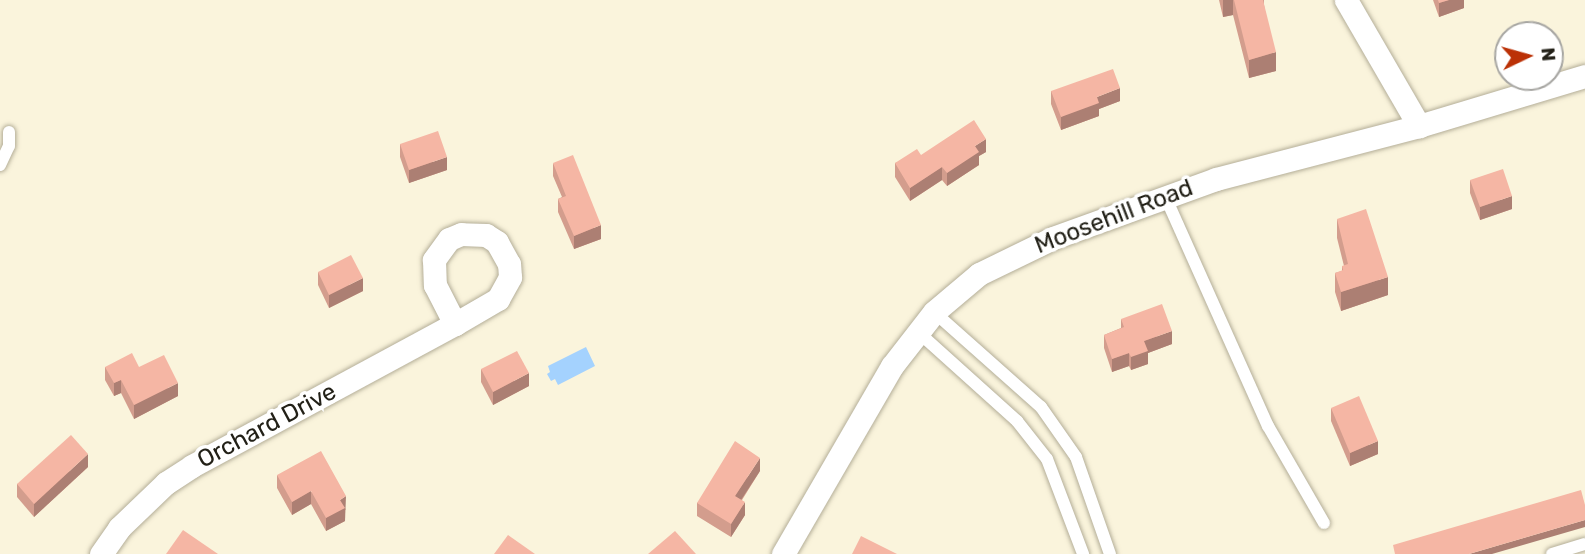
<!DOCTYPE html>
<style>
body{margin:0}
#map{position:relative;width:1585px;height:554px;overflow:hidden;background:#faf4dc;font-family:Rubik,sans-serif}
div>[style]{position:absolute}
.water>*{inset:0;background:#a4d2fe}
.roads{filter:drop-shadow(0 0 2px #b4ae98) drop-shadow(0 0 2px #b4ae98)}
.service>*{height:12px;margin:-6px;padding:0 6px;transform-origin:6px;border-radius:6px;background:#fff}
.minor>*{height:23px;margin:-11.5px;padding:0 11.5px;transform-origin:11.5px;border-radius:11.5px;background:#fff}
.wall>*{inset:0;background:#d39d8d}
.shaded-wall>*{inset:0;background:#ac7f73}
.building>*{inset:0;background:#f5b6a4}
span{translate:-50% -50%;white-space:nowrap;text-align:center;line-height:1.15;-webkit-text-stroke:7px #fff;paint-order:stroke}
.street-label{font-size:24px;color:#222017}
.north{position:absolute;left:1494px;top:21px;width:70px;height:70px;box-sizing:border-box;background:#fff;border:2px solid #a7a6a2;border-radius:50%;rotate:85deg;font-size:19px;font-weight:700;line-height:28px;text-align:center;color:#222017}
.north::after{content:'';display:block;margin:auto;width:24px;height:32px;background:#bb3106;clip-path:polygon(50% 0,100% 100%,50% 72%,0 100%)}
</style>
<div id="map">
<div class="water">
<i style="clip-path:polygon(586px 347px,595px 366px,558px 385px,555px 379px,551px 381px,547px 374px,550px 372px,548px 366px)"></i>
</div>
<div class="roads">
<div class="service">
<i style="left:0;top:165px;width:21px;rotate:-65deg"></i>
<i style="left:9px;top:146px;width:14px;rotate:-90deg"></i>
<i style="left:1165px;top:196px;width:252px;rotate:65.9deg"></i>
<i style="left:1268px;top:426px;width:112px;rotate:60deg"></i>
<i style="left:934px;top:312px;width:143px;rotate:41.6deg"></i>
<i style="left:1041px;top:407px;width:61px;rotate:55deg"></i>
<i style="left:1076px;top:457px;width:103px;rotate:70.7deg"></i>
<i style="left:917px;top:331px;width:135px;rotate:42deg"></i>
<i style="left:1017px;top:421px;width:48px;rotate:51.7deg"></i>
<i style="left:1047px;top:459px;width:102px;rotate:69.2deg"></i>
<i style="left:1552px;top:554px;width:34px;rotate:-17deg"></i>
</div>
<div class="minor">
<i style="left:1346px;top:0;width:146px;rotate:59.9deg"></i>
<i style="left:101px;top:554px;width:32px;rotate:-55deg"></i>
<i style="left:119px;top:528px;width:65px;rotate:-43.8deg"></i>
<i style="left:166px;top:483px;width:31px;rotate:-33deg"></i>
<i style="left:192px;top:466px;width:299px;rotate:-28.4deg"></i>
<i style="left:455px;top:324px;width:50px;rotate:-30.2deg"></i>
<i style="left:498px;top:299px;width:25px;rotate:-61deg"></i>
<i style="left:510px;top:277px;width:13px;rotate:-94deg"></i>
<i style="left:509px;top:264px;width:25px;rotate:-119deg"></i>
<i style="left:497px;top:242px;width:13px;rotate:-148deg"></i>
<i style="left:486px;top:235px;width:25px;rotate:-178deg"></i>
<i style="left:461px;top:234px;width:13px;rotate:157deg"></i>
<i style="left:449px;top:239px;width:26px;rotate:126deg"></i>
<i style="left:434px;top:260px;width:25px;rotate:88deg"></i>
<i style="left:435px;top:285px;width:44px;rotate:62.9deg"></i>
<i style="left:783px;top:554px;width:217px;rotate:-59.9deg"></i>
<i style="left:892px;top:366px;width:68px;rotate:-52.1deg"></i>
<i style="left:934px;top:312px;width:59px;rotate:-40.2deg"></i>
<i style="left:979px;top:274px;width:82px;rotate:-25.9deg"></i>
<i style="left:1053px;top:238px;width:173px;rotate:-19.9deg"></i>
<i style="left:1216px;top:179px;width:210px;rotate:-14.6deg"></i>
<i style="left:1419px;top:126px;width:173px;rotate:-16.8deg"></i>
</div>
</div>
<div class="wall">
<i style="clip-path:polygon(1219px 0,1264px 0,1264px 5px,1276px 71px,1249px 78px,1233px 15px,1223px 17px)"></i>
<i style="clip-path:polygon(1433px 0,1464px 0,1464px 8px,1439px 17px)"></i>
<i style="clip-path:polygon(1051px 91px,1120px 101px,1099px 109px,1099px 116px,1061px 130px,1051px 104px)"></i>
<i style="clip-path:polygon(400px 144px,447px 170px,409px 183px,400px 157px)"></i>
<i style="clip-path:polygon(986px 152px,979px 156px,979px 165px,947px 186px,942px 180px,910px 201px,895px 177px,895px 163px,921px 155px)"></i>
<i style="clip-path:polygon(553px 163px,601px 239px,574px 249px,558px 212px,558px 199px,562px 197px,553px 176px)"></i>
<i style="clip-path:polygon(1470px 180px,1512px 209px,1480px 220px,1470px 193px)"></i>
<i style="clip-path:polygon(1337px 219px,1388px 295px,1341px 311px,1335px 292px,1335px 273px,1342px 271px,1342px 266px,1344px 266px,1337px 238px)"></i>
<i style="clip-path:polygon(318px 272px,363px 291px,329px 308px,318px 285px)"></i>
<i style="clip-path:polygon(1121px 319px,1172px 344px,1148px 353px,1148px 364px,1131px 370px,1129px 366px,1112px 372px,1104px 348px,1104px 335px,1121px 328px)"></i>
<i style="clip-path:polygon(105px 367px,139px 367px,178px 396px,134px 419px,121px 393px,114px 396px,105px 380px)"></i>
<i style="clip-path:polygon(481px 369px,529px 386px,493px 405px,481px 382px)"></i>
<i style="clip-path:polygon(1331px 408px,1378px 454px,1350px 466px,1331px 421px)"></i>
<i style="clip-path:polygon(88px 467px,34px 517px,17px 497px,17px 484px)"></i>
<i style="clip-path:polygon(760px 471px,742px 500px,745px 515px,731px 537px,697px 516px,697px 503px)"></i>
<i style="clip-path:polygon(277px 475px,346px 509px,345px 510px,345px 521px,326px 531px,311px 504px,292px 515px,277px 488px)"></i>
</div>
<div class="shaded-wall">
<i style="clip-path:polygon(1223px 0,1233px 0,1233px 15px,1223px 17px)"></i>
<i style="clip-path:polygon(1449px 0,1464px 0,1464px 8px,1439px 17px,1439px 3px)"></i>
<i style="clip-path:polygon(1276px 52px,1276px 71px,1249px 78px,1249px 60px)"></i>
<i style="clip-path:polygon(1120px 88px,1120px 101px,1099px 109px,1099px 116px,1061px 130px,1061px 117px,1097px 97px)"></i>
<i style="clip-path:polygon(986px 139px,986px 152px,979px 156px,979px 165px,947px 186px,947px 173px,975px 146px)"></i>
<i style="clip-path:polygon(447px 157px,447px 170px,409px 183px,409px 170px)"></i>
<i style="clip-path:polygon(942px 167px,942px 180px,910px 201px,910px 188px)"></i>
<i style="clip-path:polygon(1512px 196px,1512px 209px,1480px 220px,1480px 207px)"></i>
<i style="clip-path:polygon(601px 225px,601px 239px,574px 249px,574px 236px)"></i>
<i style="clip-path:polygon(1388px 277px,1388px 295px,1341px 311px,1341px 292px)"></i>
<i style="clip-path:polygon(363px 278px,363px 291px,329px 308px,329px 295px)"></i>
<i style="clip-path:polygon(1172px 331px,1172px 344px,1148px 353px,1148px 364px,1131px 370px,1131px 357px,1144px 341px)"></i>
<i style="clip-path:polygon(1129px 353px,1129px 366px,1112px 372px,1112px 359px)"></i>
<i style="clip-path:polygon(529px 373px,529px 386px,493px 405px,493px 392px)"></i>
<i style="clip-path:polygon(121px 380px,121px 393px,114px 396px,114px 383px)"></i>
<i style="clip-path:polygon(178px 383px,178px 396px,134px 419px,134px 405px)"></i>
<i style="clip-path:polygon(1378px 441px,1378px 454px,1350px 466px,1350px 453px)"></i>
<i style="clip-path:polygon(88px 454px,88px 467px,34px 517px,34px 504px)"></i>
<i style="clip-path:polygon(760px 458px,760px 471px,735px 509px,735px 496px)"></i>
<i style="clip-path:polygon(311px 491px,311px 504px,292px 515px,292px 502px)"></i>
<i style="clip-path:polygon(346px 496px,345px 521px,326px 531px,326px 518px,340px 500px)"></i>
<i style="clip-path:polygon(745px 502px,745px 515px,731px 537px,731px 524px)"></i>
<i style="clip-path:polygon(1585px 520px,1585px 527px,1492px 554px,1469px 554px)"></i>
</div>
<div class="building">
<i style="clip-path:polygon(1234px 0,1263px 0,1276px 52px,1249px 60px)"></i>
<i style="clip-path:polygon(1438px 0,1449px 0,1439px 3px)"></i>
<i style="clip-path:polygon(1113px 69px,1120px 88px,1097px 97px,1099px 103px,1061px 117px,1051px 91px)"></i>
<i style="clip-path:polygon(974px 120px,986px 139px,975px 146px,979px 152px,947px 173px,942px 167px,910px 188px,895px 163px,917px 149px,921px 155px)"></i>
<i style="clip-path:polygon(438px 131px,447px 157px,409px 170px,400px 144px)"></i>
<i style="clip-path:polygon(573px 155px,601px 225px,574px 236px,558px 199px,566px 196px,553px 163px)"></i>
<i style="clip-path:polygon(1503px 169px,1512px 196px,1480px 207px,1470px 180px)"></i>
<i style="clip-path:polygon(1366px 209px,1388px 277px,1341px 292px,1335px 273px,1343px 270px,1342px 266px,1348px 264px,1337px 219px)"></i>
<i style="clip-path:polygon(351px 255px,363px 278px,329px 295px,318px 272px)"></i>
<i style="clip-path:polygon(1162px 304px,1172px 331px,1144px 341px,1148px 351px,1131px 357px,1129px 353px,1112px 359px,1104px 335px,1124px 327px,1121px 319px)"></i>
<i style="clip-path:polygon(517px 351px,529px 373px,493px 392px,481px 369px)"></i>
<i style="clip-path:polygon(132px 353px,139px 367px,164px 355px,178px 383px,134px 405px,121px 380px,114px 383px,105px 367px)"></i>
<i style="clip-path:polygon(1359px 396px,1378px 441px,1350px 453px,1331px 408px)"></i>
<i style="clip-path:polygon(71px 435px,88px 454px,34px 504px,17px 484px)"></i>
<i style="clip-path:polygon(735px 441px,760px 458px,735px 496px,745px 502px,731px 524px,697px 503px)"></i>
<i style="clip-path:polygon(321px 451px,346px 496px,340px 500px,345px 508px,326px 518px,311px 491px,292px 502px,277px 475px)"></i>
<i style="clip-path:polygon(1581px 490px,1585px 505px,1585px 520px,1469px 554px,1395px 554px,1393px 545px)"></i>
<i style="clip-path:polygon(183px 530px,218px 554px,166px 554px)"></i>
<i style="clip-path:polygon(675px 531px,696px 554px,648px 554px)"></i>
<i style="clip-path:polygon(508px 535px,535px 554px,494px 554px)"></i>
<i style="clip-path:polygon(861px 536px,897px 554px,852px 554px)"></i>
</div>
<div class="street-label">
<span style="left:1114px;top:217px;rotate:-21deg">Moosehill Road</span>
<span style="left:267px;top:426px;rotate:-28deg">Orchard Drive</span>
</div>
<div class="north">N</div>
</div>
